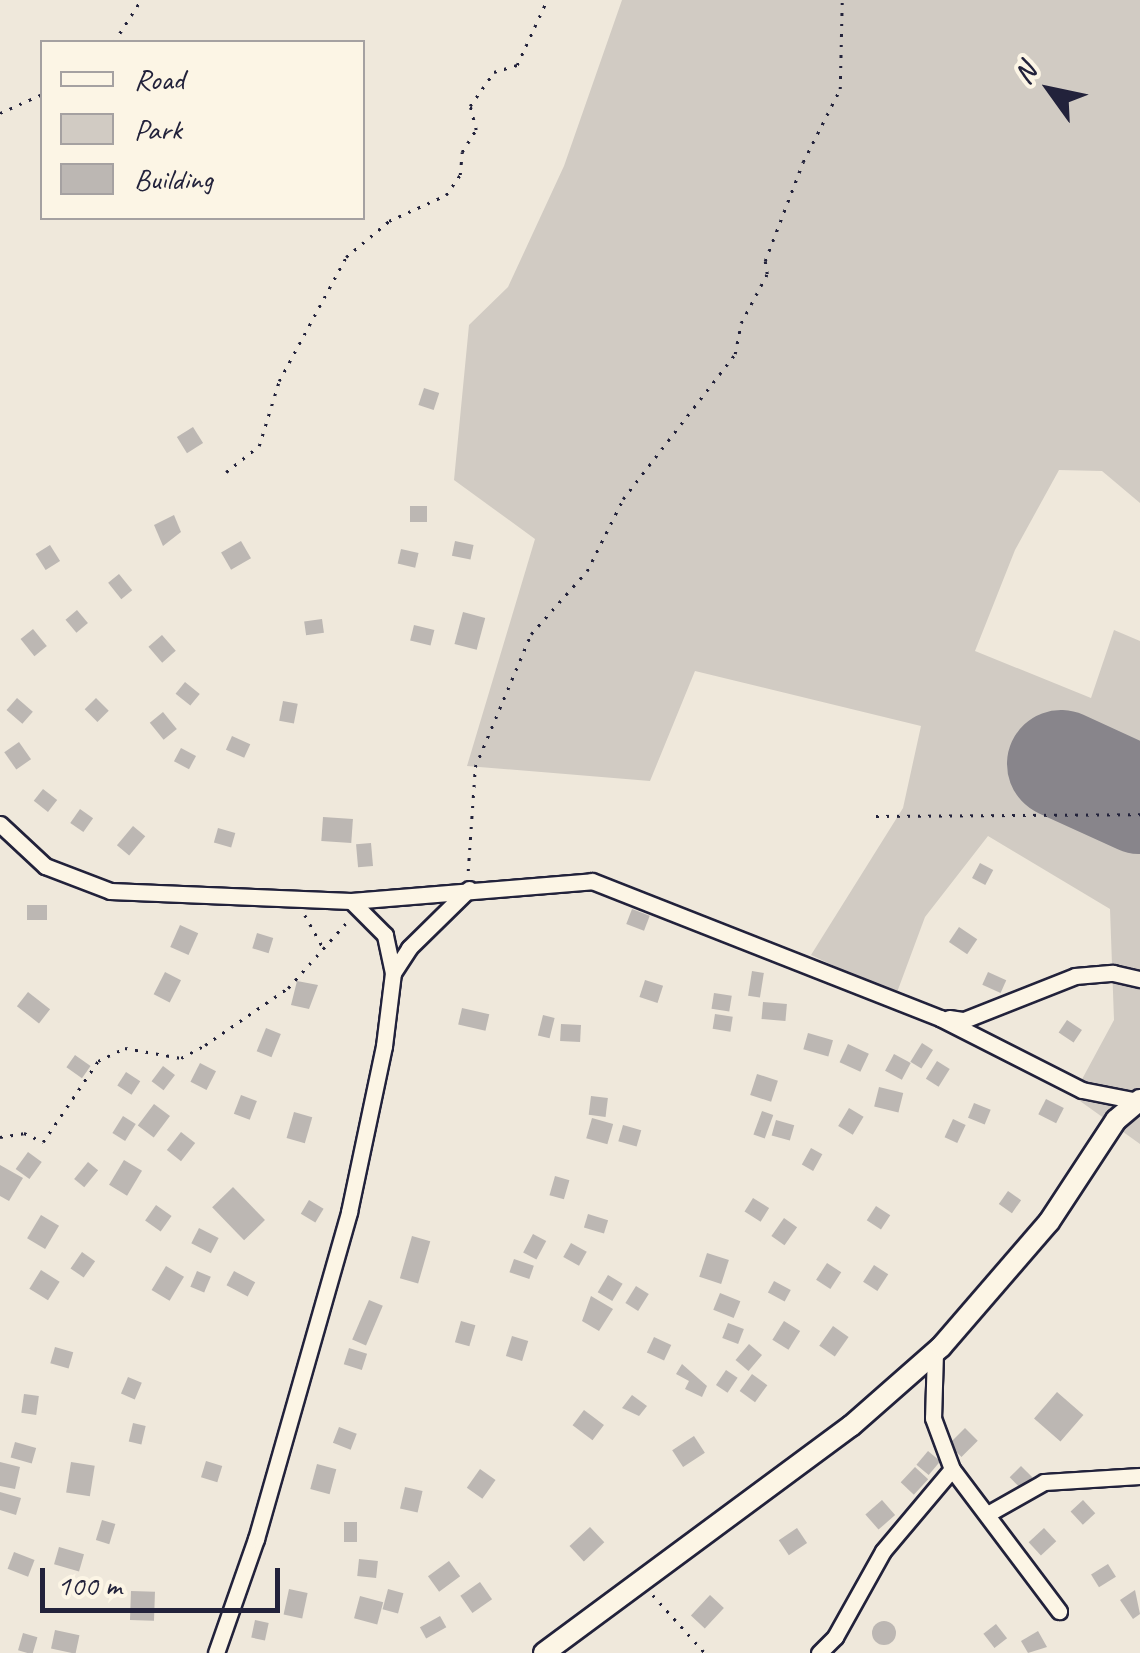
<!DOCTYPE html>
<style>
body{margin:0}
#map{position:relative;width:1140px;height:1653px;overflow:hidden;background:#efe8db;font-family:Caveat,sans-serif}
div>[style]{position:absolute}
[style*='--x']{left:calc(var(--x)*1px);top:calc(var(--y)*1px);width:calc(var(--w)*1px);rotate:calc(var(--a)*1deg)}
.green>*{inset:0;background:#d1cbc3}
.runway>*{height:108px;margin:-54px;padding:0 54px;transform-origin:54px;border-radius:54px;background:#88858b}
.building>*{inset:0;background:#bcb7b3;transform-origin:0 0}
.round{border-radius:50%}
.path>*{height:2.5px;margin-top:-1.25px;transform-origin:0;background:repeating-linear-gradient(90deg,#22223b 0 2.5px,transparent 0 10.5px)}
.roads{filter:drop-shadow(2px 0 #22223b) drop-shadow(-2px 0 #22223b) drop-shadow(0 2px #22223b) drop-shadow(0 -2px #22223b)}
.minor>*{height:15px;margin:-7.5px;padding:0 7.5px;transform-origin:7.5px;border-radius:7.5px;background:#fcf5e5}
.secondary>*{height:20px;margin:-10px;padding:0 10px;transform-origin:10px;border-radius:10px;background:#fcf5e5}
span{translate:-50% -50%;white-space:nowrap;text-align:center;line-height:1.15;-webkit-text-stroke:10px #fcf5e5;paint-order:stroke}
.legend{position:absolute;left:40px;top:40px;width:325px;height:180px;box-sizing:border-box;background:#fcf5e5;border:2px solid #a5a1a1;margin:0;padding:12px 18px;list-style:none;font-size:30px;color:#22223b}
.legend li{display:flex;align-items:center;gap:20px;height:50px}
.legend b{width:50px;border:2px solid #a5a1a1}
.north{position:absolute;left:1000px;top:40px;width:100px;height:100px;-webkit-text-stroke:8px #fcf5e5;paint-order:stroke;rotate:303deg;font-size:28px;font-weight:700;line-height:40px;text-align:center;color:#22223b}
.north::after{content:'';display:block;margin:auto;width:35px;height:45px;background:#22223b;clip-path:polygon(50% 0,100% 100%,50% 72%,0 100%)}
.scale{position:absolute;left:40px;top:1568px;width:240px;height:45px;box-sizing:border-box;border:5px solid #22223b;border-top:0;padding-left:12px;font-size:30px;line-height:35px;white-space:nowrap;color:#22223b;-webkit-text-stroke:8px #fcf5e5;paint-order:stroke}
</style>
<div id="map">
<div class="green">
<i style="clip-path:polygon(622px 0,1140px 0,1140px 503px,1102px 471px,1059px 470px,1015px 550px,975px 651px,1091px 698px,1114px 630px,1140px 641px,1140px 1144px,1073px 1096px,1114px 1020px,1110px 909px,988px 836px,925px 917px,896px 995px,811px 955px,903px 808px,921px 726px,695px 671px,650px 781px,467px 766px,535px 539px,454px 480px,469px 325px,508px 287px,564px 166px)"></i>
</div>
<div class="runway">
<i style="--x:1061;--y:764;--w:87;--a:24.5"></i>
</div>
<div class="building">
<i style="left:424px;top:388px;width:16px;height:18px;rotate:18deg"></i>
<i style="left:193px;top:427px;width:19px;height:19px;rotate:58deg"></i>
<i style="left:410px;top:506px;width:17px;height:16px"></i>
<i style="clip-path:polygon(174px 515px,181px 532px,163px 546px,154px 525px)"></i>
<i style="left:241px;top:541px;width:20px;height:23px;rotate:60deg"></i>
<i style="left:455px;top:541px;width:19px;height:15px;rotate:12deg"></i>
<i style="left:50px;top:545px;width:19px;height:17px;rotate:58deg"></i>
<i style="left:401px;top:549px;width:18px;height:15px;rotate:13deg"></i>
<i style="left:119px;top:574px;width:21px;height:14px;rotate:51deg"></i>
<i style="left:77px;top:610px;width:17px;height:15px;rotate:50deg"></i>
<i style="left:463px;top:612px;width:23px;height:33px;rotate:15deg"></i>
<i style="left:322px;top:619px;width:14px;height:18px;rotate:82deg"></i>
<i style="left:414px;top:625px;width:21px;height:16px;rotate:14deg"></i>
<i style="left:33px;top:629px;width:22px;height:16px;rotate:51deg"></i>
<i style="left:162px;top:635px;width:21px;height:18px;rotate:49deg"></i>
<i style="left:185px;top:682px;width:19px;height:15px;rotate:39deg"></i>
<i style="left:17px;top:698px;width:21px;height:16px;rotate:41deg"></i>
<i style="left:96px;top:698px;width:18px;height:16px;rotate:45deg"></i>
<i style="left:283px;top:701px;width:15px;height:20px;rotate:11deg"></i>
<i style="left:163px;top:712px;width:22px;height:17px;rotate:51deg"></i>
<i style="left:232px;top:736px;width:20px;height:15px;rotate:24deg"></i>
<i style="left:19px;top:742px;width:21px;height:18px;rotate:55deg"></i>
<i style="left:181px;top:748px;width:17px;height:15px;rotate:28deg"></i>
<i style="left:43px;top:789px;width:18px;height:15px;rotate:38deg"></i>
<i style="left:80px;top:809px;width:16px;height:17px;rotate:35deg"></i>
<i style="left:323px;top:817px;width:30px;height:24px;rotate:4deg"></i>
<i style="left:133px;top:826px;width:16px;height:25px;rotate:40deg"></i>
<i style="left:218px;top:828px;width:18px;height:15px;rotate:16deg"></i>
<i style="left:371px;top:843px;width:23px;height:15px;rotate:85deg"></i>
<i style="left:980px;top:863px;width:15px;height:17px;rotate:28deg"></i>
<i style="left:47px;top:905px;width:15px;height:20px;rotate:90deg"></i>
<i style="left:632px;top:909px;width:19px;height:16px;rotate:21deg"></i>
<i style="left:180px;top:925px;width:20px;height:24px;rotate:24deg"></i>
<i style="left:959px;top:927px;width:22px;height:18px;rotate:34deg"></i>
<i style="left:257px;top:933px;width:17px;height:16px;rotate:17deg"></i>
<i style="left:752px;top:971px;width:12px;height:25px;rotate:9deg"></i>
<i style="left:165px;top:972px;width:18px;height:25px;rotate:27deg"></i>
<i style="left:988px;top:972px;width:20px;height:14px;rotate:24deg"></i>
<i style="left:645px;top:980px;width:19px;height:18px;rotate:18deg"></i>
<i style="clip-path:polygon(297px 981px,318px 985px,309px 1009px,291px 1005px)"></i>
<i style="left:28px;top:992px;width:28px;height:18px;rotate:38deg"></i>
<i style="left:714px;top:993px;width:18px;height:16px;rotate:9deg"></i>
<i style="left:763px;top:1002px;width:24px;height:17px;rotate:5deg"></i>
<i style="left:462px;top:1008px;width:28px;height:17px;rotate:13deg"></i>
<i style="left:715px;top:1014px;width:18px;height:15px;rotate:9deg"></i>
<i style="left:543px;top:1015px;width:12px;height:21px;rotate:14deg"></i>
<i style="left:1067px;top:1020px;width:18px;height:15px;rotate:34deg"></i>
<i style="left:561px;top:1024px;width:20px;height:17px;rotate:3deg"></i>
<i style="left:266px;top:1028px;width:16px;height:25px;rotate:22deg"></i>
<i style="left:808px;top:1033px;width:26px;height:17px;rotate:16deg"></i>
<i style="left:922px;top:1043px;width:13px;height:22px;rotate:32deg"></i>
<i style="left:848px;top:1044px;width:23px;height:20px;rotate:25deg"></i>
<i style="left:894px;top:1054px;width:19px;height:19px;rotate:28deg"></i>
<i style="left:75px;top:1055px;width:19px;height:15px;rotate:35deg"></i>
<i style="left:937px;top:1061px;width:15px;height:21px;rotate:32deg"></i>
<i style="left:200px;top:1063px;width:18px;height:21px;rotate:27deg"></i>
<i style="left:163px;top:1066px;width:15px;height:19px;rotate:37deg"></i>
<i style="left:126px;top:1072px;width:17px;height:16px;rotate:33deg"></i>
<i style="left:757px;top:1074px;width:22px;height:22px;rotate:18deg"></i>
<i style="left:879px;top:1087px;width:25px;height:20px;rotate:14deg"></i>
<i style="left:241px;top:1095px;width:17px;height:20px;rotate:21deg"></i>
<i style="left:591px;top:1096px;width:17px;height:19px;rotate:7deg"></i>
<i style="left:1046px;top:1099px;width:20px;height:17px;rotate:27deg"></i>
<i style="left:974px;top:1103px;width:18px;height:16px;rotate:22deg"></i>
<i style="left:154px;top:1104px;width:20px;height:27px;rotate:37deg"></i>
<i style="left:849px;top:1108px;width:17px;height:21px;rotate:31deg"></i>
<i style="left:762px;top:1111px;width:12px;height:25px;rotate:20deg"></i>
<i style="left:294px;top:1112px;width:19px;height:27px;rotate:16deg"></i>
<i style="left:123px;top:1116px;width:15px;height:20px;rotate:32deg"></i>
<i style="left:592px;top:1118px;width:22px;height:21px;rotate:16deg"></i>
<i style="left:953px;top:1119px;width:14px;height:20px;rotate:25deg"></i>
<i style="left:776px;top:1120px;width:19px;height:16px;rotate:16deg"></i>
<i style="left:623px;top:1125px;width:19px;height:17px;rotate:16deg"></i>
<i style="left:181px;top:1132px;width:18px;height:23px;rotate:38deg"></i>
<i style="left:811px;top:1148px;width:13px;height:19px;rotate:29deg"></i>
<i style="left:28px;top:1152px;width:17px;height:21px;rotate:36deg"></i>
<i style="left:124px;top:1160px;width:21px;height:29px;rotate:31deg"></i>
<i style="left:88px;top:1162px;width:13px;height:22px;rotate:39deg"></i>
<i style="clip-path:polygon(0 1165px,23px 1178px,9px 1201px,0 1196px)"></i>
<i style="left:555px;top:1176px;width:15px;height:20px;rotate:16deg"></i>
<i style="left:233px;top:1187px;width:46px;height:29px;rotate:46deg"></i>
<i style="left:1008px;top:1191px;width:16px;height:16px;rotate:35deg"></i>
<i style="left:753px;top:1198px;width:19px;height:16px;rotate:32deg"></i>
<i style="left:309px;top:1200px;width:17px;height:16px;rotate:31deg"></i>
<i style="left:156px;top:1205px;width:19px;height:19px;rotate:35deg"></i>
<i style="left:876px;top:1206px;width:17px;height:17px;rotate:33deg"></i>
<i style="left:588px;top:1214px;width:21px;height:14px;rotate:17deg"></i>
<i style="left:41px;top:1215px;width:21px;height:27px;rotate:31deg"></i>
<i style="left:784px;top:1218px;width:16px;height:22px;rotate:35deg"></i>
<i style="left:199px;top:1228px;width:22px;height:17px;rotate:27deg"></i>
<i style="left:533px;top:1234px;width:15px;height:21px;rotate:28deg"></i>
<i style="left:412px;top:1236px;width:19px;height:44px;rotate:16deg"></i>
<i style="left:571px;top:1243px;width:18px;height:16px;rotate:29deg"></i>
<i style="left:82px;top:1252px;width:16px;height:20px;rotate:35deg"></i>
<i style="left:707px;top:1253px;width:23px;height:25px;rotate:18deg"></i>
<i style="left:514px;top:1259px;width:21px;height:14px;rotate:19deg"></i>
<i style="left:827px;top:1263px;width:17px;height:20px;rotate:33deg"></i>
<i style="left:874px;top:1265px;width:17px;height:20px;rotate:33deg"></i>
<i style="left:166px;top:1266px;width:21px;height:28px;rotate:31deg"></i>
<i style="left:41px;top:1270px;width:22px;height:22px;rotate:32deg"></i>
<i style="left:197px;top:1271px;width:15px;height:17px;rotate:23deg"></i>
<i style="left:234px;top:1271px;width:24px;height:16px;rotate:28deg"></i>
<i style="left:608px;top:1275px;width:17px;height:20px;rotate:31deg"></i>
<i style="left:774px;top:1281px;width:19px;height:13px;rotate:28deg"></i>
<i style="left:636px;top:1286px;width:15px;height:20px;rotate:32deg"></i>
<i style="left:720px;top:1293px;width:22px;height:18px;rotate:22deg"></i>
<i style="clip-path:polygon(591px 1296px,613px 1309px,599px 1331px,582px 1321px)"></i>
<i style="left:369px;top:1300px;width:15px;height:43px;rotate:23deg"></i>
<i style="left:461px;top:1321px;width:15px;height:22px;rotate:16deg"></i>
<i style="left:784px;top:1321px;width:19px;height:22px;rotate:32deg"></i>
<i style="left:728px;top:1323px;width:17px;height:16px;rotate:21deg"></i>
<i style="left:833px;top:1326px;width:19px;height:24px;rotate:35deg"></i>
<i style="left:512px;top:1336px;width:17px;height:21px;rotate:17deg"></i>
<i style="left:654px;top:1337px;width:19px;height:17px;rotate:25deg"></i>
<i style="left:749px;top:1344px;width:17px;height:21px;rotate:40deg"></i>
<i style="left:55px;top:1347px;width:19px;height:17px;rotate:16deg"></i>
<i style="left:349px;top:1348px;width:19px;height:17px;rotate:18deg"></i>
<i style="clip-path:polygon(682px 1364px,707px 1386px,702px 1397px,685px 1389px,689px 1381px,676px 1374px)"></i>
<i style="left:726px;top:1370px;width:14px;height:18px;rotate:34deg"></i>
<i style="left:752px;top:1374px;width:19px;height:21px;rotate:36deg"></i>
<i style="left:128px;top:1377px;width:15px;height:18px;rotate:23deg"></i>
<i style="left:1057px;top:1392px;width:35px;height:35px;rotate:41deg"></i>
<i style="left:24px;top:1394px;width:15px;height:19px;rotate:8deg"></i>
<i style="clip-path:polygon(632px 1395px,647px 1406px,639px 1416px,622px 1408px)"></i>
<i style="left:584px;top:1410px;width:25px;height:19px;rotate:37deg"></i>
<i style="left:133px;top:1423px;width:13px;height:19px;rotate:13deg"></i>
<i style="left:339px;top:1427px;width:19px;height:17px;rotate:21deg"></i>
<i style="left:965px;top:1428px;width:18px;height:23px;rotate:45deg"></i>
<i style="left:694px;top:1436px;width:20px;height:26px;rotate:57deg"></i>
<i style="left:15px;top:1442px;width:22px;height:16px;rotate:16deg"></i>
<i style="left:928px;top:1451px;width:16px;height:18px;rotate:40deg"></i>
<i style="left:206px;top:1461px;width:17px;height:17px;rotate:17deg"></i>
<i style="clip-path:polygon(0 1462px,20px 1467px,15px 1489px,0 1486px)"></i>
<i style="left:71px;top:1462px;width:24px;height:31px;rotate:9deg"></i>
<i style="left:317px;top:1464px;width:20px;height:26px;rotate:15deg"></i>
<i style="left:1021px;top:1466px;width:16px;height:16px;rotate:45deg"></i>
<i style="left:915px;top:1467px;width:18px;height:21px;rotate:43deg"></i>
<i style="left:480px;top:1469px;width:19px;height:23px;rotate:35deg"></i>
<i style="left:405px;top:1487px;width:18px;height:22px;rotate:13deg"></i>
<i style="clip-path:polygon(0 1492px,21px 1498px,16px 1515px,0 1510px)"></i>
<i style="left:882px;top:1500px;width:20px;height:22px;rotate:49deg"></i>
<i style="left:1083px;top:1500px;width:18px;height:17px;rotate:47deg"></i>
<i style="left:102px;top:1520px;width:14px;height:21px;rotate:17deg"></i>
<i style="left:344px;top:1522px;width:13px;height:20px"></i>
<i style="left:590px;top:1527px;width:21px;height:28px;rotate:47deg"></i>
<i style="left:797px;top:1528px;width:18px;height:22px;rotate:56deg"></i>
<i style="left:1044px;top:1528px;width:18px;height:21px;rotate:47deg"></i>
<i style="left:59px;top:1547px;width:26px;height:18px;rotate:16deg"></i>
<i style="left:14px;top:1552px;width:22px;height:18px;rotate:21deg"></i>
<i style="left:359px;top:1559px;width:19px;height:17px;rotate:6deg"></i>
<i style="left:449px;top:1561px;width:19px;height:26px;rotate:54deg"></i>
<i style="left:1108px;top:1564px;width:15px;height:20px;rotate:58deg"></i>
<i style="left:480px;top:1582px;width:21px;height:24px;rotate:55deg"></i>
<i style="left:289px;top:1589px;width:19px;height:26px;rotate:12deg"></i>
<i style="left:388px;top:1589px;width:16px;height:21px;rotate:15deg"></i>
<i style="clip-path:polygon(1135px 1590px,1140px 1614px,1133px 1619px,1120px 1600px)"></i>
<i style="left:131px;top:1591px;width:24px;height:29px;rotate:2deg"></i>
<i style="left:710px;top:1595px;width:19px;height:28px;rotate:43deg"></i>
<i style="left:360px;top:1596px;width:24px;height:23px;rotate:15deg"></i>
<i style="left:440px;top:1616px;width:13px;height:23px;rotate:61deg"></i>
<i style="left:255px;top:1620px;width:14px;height:18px;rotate:12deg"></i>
<i class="round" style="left:872px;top:1621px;width:24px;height:24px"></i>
<i style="left:996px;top:1624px;width:18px;height:16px;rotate:52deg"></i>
<i style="left:55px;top:1630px;width:25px;height:19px;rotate:12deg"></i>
<i style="clip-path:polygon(1038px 1631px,1047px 1647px,1028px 1653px,1021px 1641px)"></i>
<i style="left:23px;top:1633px;width:15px;height:18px;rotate:16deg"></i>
</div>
<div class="path">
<i style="--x:114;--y:42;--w:50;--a:-57.3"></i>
<i style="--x:0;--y:113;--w:46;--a:-24.3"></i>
<i style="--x:226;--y:472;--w:42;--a:-38.2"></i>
<i style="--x:259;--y:446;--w:68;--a:-72.9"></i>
<i style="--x:279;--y:381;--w:141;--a:-61.6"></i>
<i style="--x:346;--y:257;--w:56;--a:-39.9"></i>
<i style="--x:389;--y:221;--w:63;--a:-24.5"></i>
<i style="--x:446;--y:195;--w:24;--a:-55"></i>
<i style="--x:460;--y:175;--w:23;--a:-85"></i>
<i style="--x:462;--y:152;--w:26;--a:-58"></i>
<i style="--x:476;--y:130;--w:25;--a:-104"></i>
<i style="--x:470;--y:106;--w:42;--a:-54.8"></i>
<i style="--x:494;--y:72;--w:24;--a:-17"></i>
<i style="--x:517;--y:65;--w:72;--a:-65.2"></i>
<i style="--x:876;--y:816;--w:264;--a:-0.4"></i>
<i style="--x:468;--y:871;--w:104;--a:-86.1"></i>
<i style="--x:475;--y:767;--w:144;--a:-67.2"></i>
<i style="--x:531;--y:634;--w:84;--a:-48.4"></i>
<i style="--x:587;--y:571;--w:80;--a:-63.4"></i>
<i style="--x:623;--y:499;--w:183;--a:-52.3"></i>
<i style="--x:735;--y:354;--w:32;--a:-79"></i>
<i style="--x:741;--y:323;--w:55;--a:-62"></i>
<i style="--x:767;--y:274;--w:13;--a:-99"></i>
<i style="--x:765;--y:261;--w:106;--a:-69"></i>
<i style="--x:803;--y:162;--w:82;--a:-63.1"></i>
<i style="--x:840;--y:89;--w:89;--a:-88.7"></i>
<i style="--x:305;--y:915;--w:35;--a:61"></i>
<i style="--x:0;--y:1137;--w:24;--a:-9"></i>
<i style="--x:24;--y:1133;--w:21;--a:25"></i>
<i style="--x:43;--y:1142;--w:98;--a:-55.8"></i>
<i style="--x:98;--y:1061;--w:30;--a:-26"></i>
<i style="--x:125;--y:1048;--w:57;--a:10.1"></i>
<i style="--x:181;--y:1058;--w:27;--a:-28"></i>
<i style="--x:205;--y:1045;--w:101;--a:-34.5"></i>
<i style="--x:288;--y:988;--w:90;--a:-48.2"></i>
<i style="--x:653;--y:1595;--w:78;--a:48.1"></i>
</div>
<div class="roads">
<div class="minor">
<i style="--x:0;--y:824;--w:62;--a:43"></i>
<i style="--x:45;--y:866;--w:70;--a:21"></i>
<i style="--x:110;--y:891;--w:241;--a:2.4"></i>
<i style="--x:351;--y:901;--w:242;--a:-4.7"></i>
<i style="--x:592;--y:881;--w:374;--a:21.5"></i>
<i style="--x:940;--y:1018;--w:159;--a:26.9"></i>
<i style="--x:1082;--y:1090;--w:56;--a:11.3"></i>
<i style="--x:393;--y:973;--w:30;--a:-57"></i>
<i style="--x:409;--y:948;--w:84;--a:-44.5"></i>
<i style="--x:949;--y:1018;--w:15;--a:8"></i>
<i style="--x:964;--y:1020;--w:119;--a:-21.6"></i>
<i style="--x:1075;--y:976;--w:38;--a:-5"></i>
<i style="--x:1113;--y:973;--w:28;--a:13"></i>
<i style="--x:935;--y:1352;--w:66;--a:91.7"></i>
<i style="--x:933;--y:1418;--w:54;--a:69.6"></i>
<i style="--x:952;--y:1469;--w:178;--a:53"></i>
<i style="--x:991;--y:1512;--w:61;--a:-29.5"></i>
<i style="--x:1044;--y:1482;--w:96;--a:-3.6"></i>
<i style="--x:216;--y:1653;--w:121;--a:-70.7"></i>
<i style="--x:256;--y:1539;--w:340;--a:-74.1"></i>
<i style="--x:349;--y:1212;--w:170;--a:-78.1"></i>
<i style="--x:384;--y:1046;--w:74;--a:-83"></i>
<i style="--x:393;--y:973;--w:39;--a:-102"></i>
<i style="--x:385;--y:935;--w:48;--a:-135"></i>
<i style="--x:819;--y:1653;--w:23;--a:-45"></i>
<i style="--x:835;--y:1637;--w:98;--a:-60.8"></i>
<i style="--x:883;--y:1551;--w:107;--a:-49.9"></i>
</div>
<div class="secondary">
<i style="--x:544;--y:1653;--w:382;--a:-36.5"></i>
<i style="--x:851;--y:1426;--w:120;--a:-41.3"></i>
<i style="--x:941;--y:1347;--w:165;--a:-49.2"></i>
<i style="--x:1049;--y:1222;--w:122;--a:-56.7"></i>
<i style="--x:1116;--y:1120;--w:31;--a:-40"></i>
</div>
</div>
<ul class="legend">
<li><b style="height:12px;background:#fcf5e5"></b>Road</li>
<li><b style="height:28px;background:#d1cbc3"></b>Park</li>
<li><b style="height:28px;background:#bcb7b3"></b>Building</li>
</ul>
<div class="north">N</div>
<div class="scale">100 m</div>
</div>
